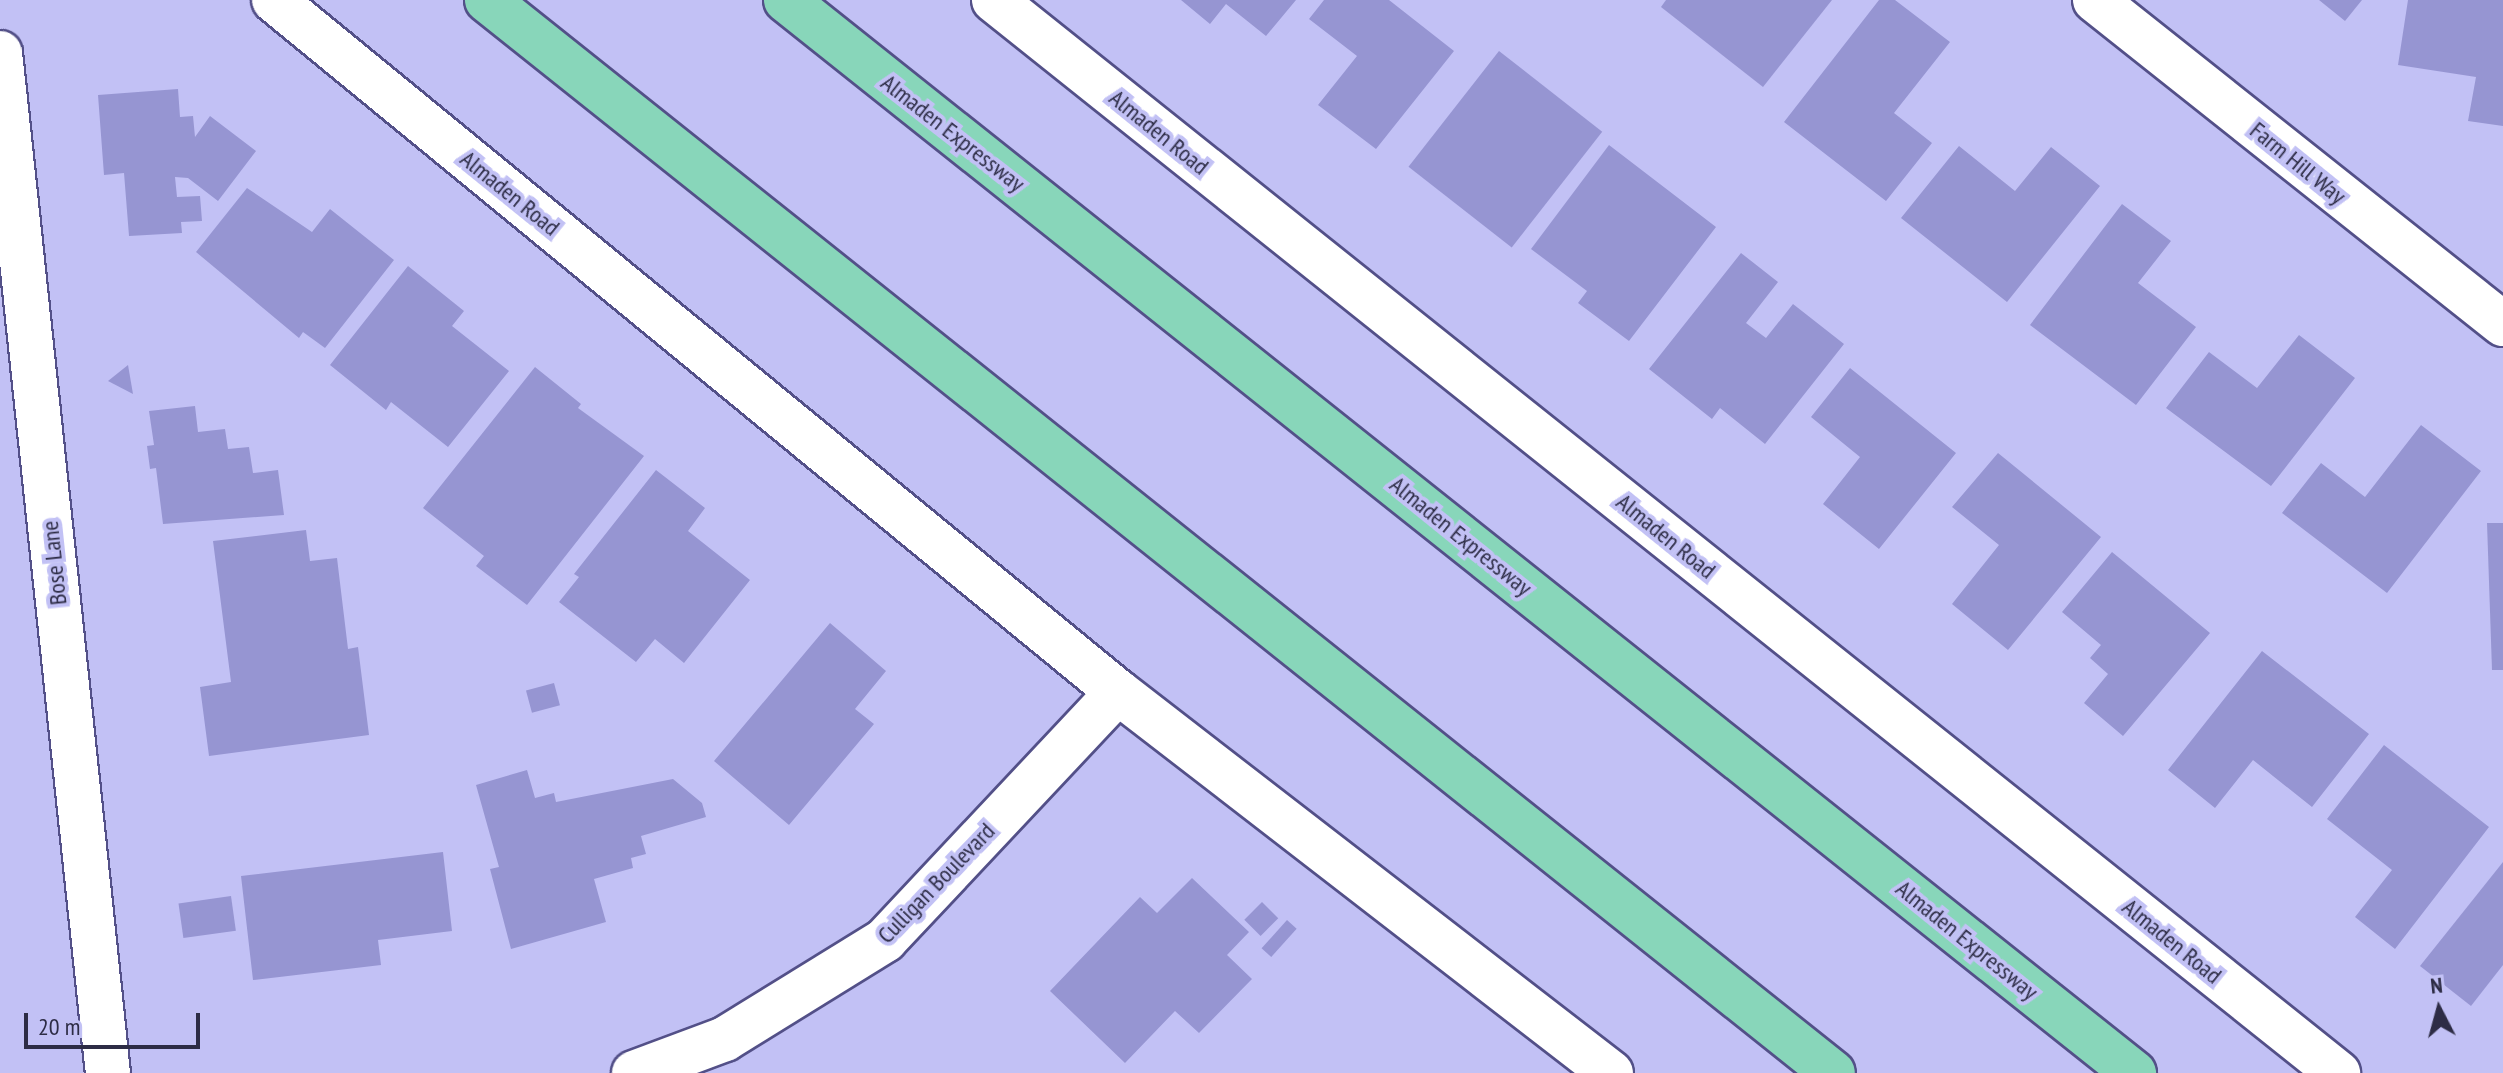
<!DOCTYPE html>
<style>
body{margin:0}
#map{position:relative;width:2503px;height:1073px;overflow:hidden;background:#c2c1f5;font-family:"PT Sans Narrow",sans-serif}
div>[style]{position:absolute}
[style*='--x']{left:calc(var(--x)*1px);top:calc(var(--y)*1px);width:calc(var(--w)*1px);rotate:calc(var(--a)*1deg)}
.building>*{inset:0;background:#9695d2;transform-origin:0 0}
.roads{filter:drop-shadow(2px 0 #535088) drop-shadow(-2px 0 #535088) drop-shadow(0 2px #535088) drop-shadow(0 -2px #535088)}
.minor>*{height:44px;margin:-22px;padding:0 22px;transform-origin:22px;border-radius:22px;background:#fff}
.major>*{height:44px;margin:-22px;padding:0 22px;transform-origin:22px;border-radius:22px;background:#88d6ba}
span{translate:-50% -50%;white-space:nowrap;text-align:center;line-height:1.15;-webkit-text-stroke:8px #c2c1f5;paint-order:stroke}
.street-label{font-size:24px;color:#2d2c45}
.north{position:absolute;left:2399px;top:969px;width:80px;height:80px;-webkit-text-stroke:6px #c2c1f5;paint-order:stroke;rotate:354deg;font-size:22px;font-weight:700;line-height:32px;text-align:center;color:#2d2c45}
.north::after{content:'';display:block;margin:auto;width:28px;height:36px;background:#2d2c45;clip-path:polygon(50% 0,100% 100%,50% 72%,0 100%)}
.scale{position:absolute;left:24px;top:1013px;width:176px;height:36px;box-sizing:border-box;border:4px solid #2d2c45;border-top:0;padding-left:10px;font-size:24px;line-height:28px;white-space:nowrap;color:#2d2c45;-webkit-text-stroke:6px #c2c1f5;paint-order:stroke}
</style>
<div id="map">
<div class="building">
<i style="clip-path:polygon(1181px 0,1296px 0,1266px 36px,1226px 4px,1210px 24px)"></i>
<i style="clip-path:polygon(1324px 0,1389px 0,1454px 51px,1376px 149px,1318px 105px,1357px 56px,1309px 19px)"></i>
<i style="clip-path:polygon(1666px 0,1832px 0,1763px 87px,1661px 7px)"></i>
<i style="clip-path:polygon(1879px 0,1895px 0,1950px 42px,1894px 113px,1932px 143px,1886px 201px,1784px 122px)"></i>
<i style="clip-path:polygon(2319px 0,2362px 0,2345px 21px)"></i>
<i style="clip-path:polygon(2408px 0,2503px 0,2503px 126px,2468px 121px,2476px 77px,2398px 65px)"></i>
<i style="left:1499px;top:51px;width:131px;height:147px;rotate:38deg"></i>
<i style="clip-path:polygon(178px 89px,180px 117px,193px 116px,195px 137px,210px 116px,256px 151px,218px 201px,188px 178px,175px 177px,177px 197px,200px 196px,202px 221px,181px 222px,182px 233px,129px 236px,124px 173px,104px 175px,98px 95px)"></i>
<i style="clip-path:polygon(1609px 145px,1716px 227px,1629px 341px,1578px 303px,1587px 291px,1531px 249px)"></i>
<i style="clip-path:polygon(1959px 146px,2015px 191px,2051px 147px,2100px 186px,2007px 302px,1901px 218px)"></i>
<i style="clip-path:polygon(247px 188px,312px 232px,330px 209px,394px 260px,325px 348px,303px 332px,299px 338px,196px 252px)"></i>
<i style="clip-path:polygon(2122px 204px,2171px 241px,2138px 283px,2196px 327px,2136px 405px,2030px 325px)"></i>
<i style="clip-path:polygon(1741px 253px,1778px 282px,1746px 323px,1766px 338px,1793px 304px,1844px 344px,1765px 444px,1720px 408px,1712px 419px,1649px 369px)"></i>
<i style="clip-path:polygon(408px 266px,464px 311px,452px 326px,509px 371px,448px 447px,391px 402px,386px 410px,330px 365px)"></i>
<i style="clip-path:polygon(2299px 335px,2355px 378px,2271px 486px,2166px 408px,2209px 352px,2257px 388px)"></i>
<i style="clip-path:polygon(128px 365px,133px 394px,108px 381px)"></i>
<i style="clip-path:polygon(535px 367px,581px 404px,578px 408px,644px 456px,527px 605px,476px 566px,484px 556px,423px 508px)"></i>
<i style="clip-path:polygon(1850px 368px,1956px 453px,1879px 549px,1823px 504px,1860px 457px,1811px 417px)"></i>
<i style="clip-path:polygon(195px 406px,198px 432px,225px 429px,228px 449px,249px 447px,253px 473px,278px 470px,284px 515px,163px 524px,156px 468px,150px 469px,147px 446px,154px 445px,149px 411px)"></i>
<i style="clip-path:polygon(2421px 425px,2481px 471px,2387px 593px,2282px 513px,2321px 463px,2365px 497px)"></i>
<i style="clip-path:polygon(1998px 453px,2101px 537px,2008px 650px,1952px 604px,1999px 545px,1952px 507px)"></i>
<i style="clip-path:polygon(656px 470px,705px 508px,688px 531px,750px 580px,684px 663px,655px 639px,636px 662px,559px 602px,579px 577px,574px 574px)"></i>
<i style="clip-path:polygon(2487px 523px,2503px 523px,2503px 670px,2492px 670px)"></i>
<i style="clip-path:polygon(306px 530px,310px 561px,337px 558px,348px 649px,358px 647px,369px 735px,209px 756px,200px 687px,231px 682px,213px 541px)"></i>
<i style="clip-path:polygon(2112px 552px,2210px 633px,2123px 736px,2084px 703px,2108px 674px,2090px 658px,2101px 645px,2062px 612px)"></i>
<i style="clip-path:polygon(830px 623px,886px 671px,855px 709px,874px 724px,789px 825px,714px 761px)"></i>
<i style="clip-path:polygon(2262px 651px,2369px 734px,2312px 807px,2253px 760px,2215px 808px,2168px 770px)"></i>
<i style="left:554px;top:683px;width:23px;height:29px;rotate:75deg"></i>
<i style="clip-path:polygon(2384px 745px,2489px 827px,2395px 949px,2355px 917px,2392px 870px,2327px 819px)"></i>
<i style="clip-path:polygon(527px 770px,535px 798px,554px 793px,556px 802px,673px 779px,702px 803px,706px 817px,641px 836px,646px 854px,631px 858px,633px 868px,594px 879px,606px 922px,511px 949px,490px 869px,499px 867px,476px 785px)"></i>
<i style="clip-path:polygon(443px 852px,452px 931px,378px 940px,381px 965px,253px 980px,241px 876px)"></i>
<i style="clip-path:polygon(2503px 862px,2503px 965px,2471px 1006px,2420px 966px)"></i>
<i style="clip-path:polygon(1192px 878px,1249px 932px,1227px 955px,1252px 979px,1199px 1033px,1175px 1011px,1125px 1063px,1050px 991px,1140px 897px,1157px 913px)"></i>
<i style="left:231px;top:896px;width:35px;height:53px;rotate:82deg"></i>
<i style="left:1262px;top:902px;width:23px;height:25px;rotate:45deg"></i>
<i style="left:1287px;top:920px;width:13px;height:38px;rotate:42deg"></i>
</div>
<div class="roads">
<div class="minor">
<i style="--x:274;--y:0;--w:1091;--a:39.35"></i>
<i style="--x:1118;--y:692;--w:623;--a:37.7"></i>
<i style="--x:994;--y:0;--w:1720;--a:38.6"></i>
<i style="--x:2095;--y:0;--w:521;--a:38.45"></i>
<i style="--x:0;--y:53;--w:1026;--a:83.96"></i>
<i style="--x:634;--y:1073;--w:97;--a:-20.5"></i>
<i style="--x:725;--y:1039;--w:188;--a:-31.7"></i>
<i style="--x:885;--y:940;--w:340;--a:-46.8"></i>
</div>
<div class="major">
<i style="--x:487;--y:0;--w:1721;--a:38.56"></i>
<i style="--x:786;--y:0;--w:1723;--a:38.52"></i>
</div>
</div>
<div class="street-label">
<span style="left:1159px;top:132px;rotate:39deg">Almaden Road</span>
<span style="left:953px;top:133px;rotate:38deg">Almaden Expressway</span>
<span style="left:2298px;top:163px;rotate:39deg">Farm Hill Way</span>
<span style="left:510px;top:193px;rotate:39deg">Almaden Road</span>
<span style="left:1461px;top:536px;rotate:39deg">Almaden Expressway</span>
<span style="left:1666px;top:536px;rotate:39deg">Almaden Road</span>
<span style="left:54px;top:563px;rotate:-96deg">Bose Lane</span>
<span style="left:936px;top:883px;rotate:-46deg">Culligan Boulevard</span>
<span style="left:1967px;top:940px;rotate:39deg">Almaden Expressway</span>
<span style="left:2172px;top:941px;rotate:39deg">Almaden Road</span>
</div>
<div class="north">N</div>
<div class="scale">20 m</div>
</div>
